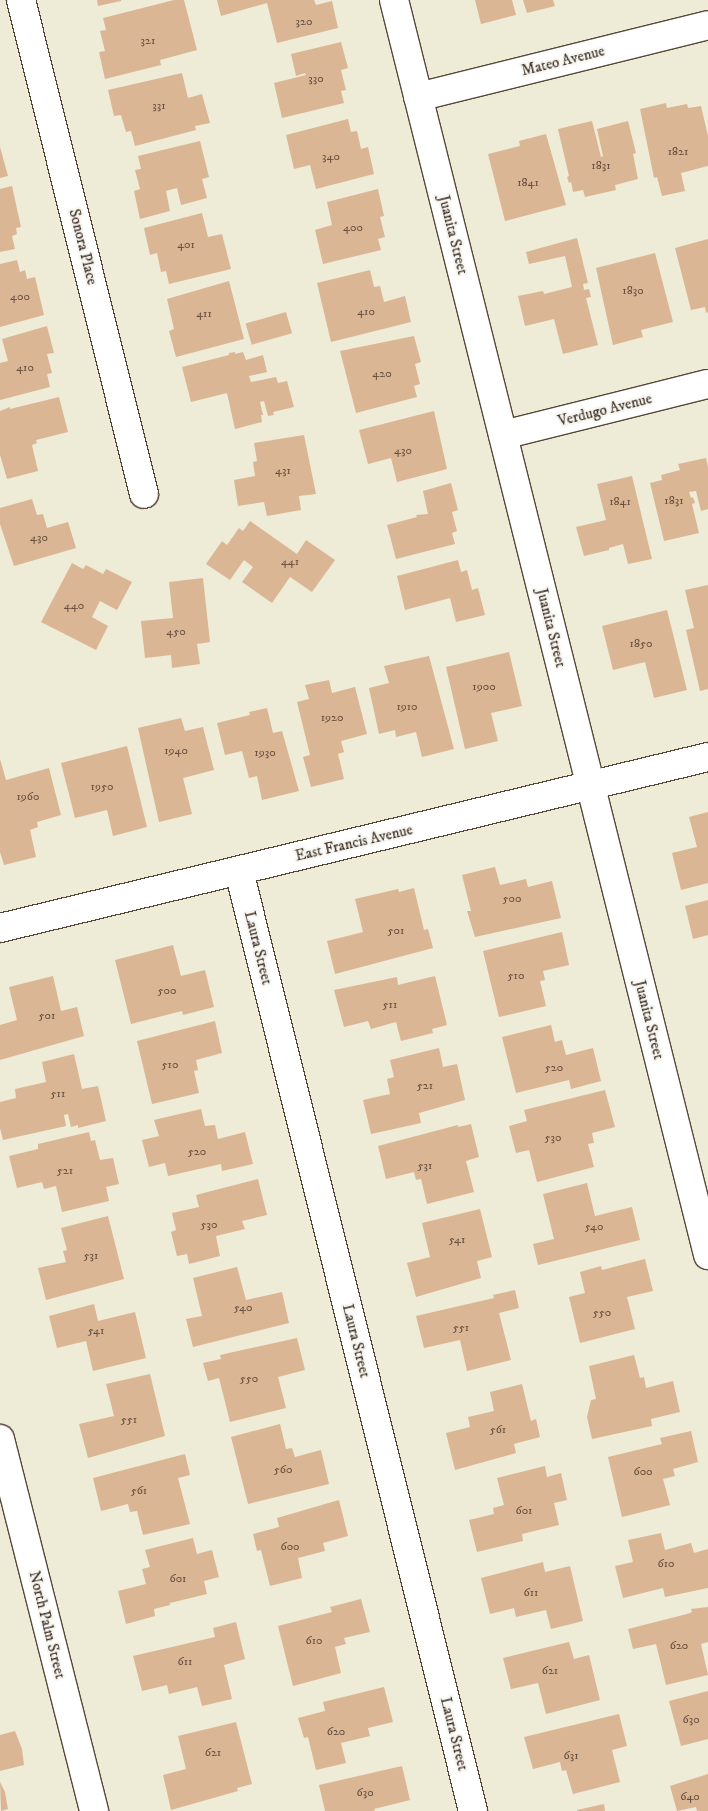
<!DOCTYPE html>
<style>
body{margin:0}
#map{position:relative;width:708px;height:1811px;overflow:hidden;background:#eeebd7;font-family:"IM FELL DW Pica",serif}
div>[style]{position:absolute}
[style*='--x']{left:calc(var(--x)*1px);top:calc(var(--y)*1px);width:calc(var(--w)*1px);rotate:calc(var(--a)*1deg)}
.building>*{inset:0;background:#dbb695;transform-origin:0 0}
.roads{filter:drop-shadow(1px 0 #56473a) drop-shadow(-1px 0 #56473a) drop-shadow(0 1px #56473a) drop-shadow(0 -1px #56473a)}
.street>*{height:28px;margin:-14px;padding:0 14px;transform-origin:14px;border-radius:14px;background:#fff}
span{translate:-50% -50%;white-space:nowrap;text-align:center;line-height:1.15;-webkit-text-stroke:4.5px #f6f6f2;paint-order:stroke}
.number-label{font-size:12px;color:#634d3c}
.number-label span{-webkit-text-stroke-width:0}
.street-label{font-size:15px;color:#3b2a1e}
</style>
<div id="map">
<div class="building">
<i style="clip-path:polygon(97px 0,121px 0,121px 1px,98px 6px)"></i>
<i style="clip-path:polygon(174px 0,184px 0,197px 50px,160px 60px,161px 65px,105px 79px,99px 52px,105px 51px,100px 31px,106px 30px,103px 18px)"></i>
<i style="clip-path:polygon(217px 0,314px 0,316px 5px,332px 1px,338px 28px,277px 43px,267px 3px,221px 16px)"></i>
<i style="clip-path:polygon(475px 0,512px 0,516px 15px,481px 24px)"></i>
<i style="clip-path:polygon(523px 0,553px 0,555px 6px,527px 13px)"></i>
<i style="clip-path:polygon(341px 42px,348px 68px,341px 70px,346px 90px,341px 91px,344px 103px,282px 118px,274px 83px,306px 75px,305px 73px,296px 76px,291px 54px)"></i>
<i style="clip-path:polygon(182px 73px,188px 98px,202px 94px,210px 123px,195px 126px,196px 130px,135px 146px,131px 131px,126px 132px,121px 115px,114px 116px,108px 90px)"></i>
<i style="clip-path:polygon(666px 103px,667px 108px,687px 104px,688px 108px,701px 106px,708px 136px,708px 166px,681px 173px,685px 191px,662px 196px,657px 177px,654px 178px,640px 109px)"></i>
<i style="clip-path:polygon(348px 119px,351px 132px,357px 131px,361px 149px,368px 147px,374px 174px,316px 189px,310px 165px,294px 169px,286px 135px)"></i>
<i style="clip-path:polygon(592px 121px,601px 157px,603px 156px,597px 129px,628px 121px,636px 153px,633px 154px,638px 179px,615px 185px,616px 190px,585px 197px,583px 190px,573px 192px,571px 182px,569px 183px,567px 177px,569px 176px,558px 129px)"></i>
<i style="clip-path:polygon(546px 134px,566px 205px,505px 221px,488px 154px,520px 146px,519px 141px)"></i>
<i style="clip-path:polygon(200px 141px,209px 177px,202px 179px,207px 198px,181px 205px,177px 188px,166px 191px,170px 211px,140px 219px,134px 191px,140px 189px,135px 170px,141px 169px,138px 156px)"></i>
<i style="clip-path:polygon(0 147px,8px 176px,0 178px)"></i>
<i style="clip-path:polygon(12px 186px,21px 227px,16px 228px,17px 234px,12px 236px,15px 249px,0 252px,0 189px)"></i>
<i style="clip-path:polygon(378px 189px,384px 216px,380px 217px,385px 237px,378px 239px,381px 250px,323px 264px,315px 230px,332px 225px,327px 202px)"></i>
<i style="clip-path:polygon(202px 213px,208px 237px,222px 234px,231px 269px,169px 284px,166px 271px,161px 272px,157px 253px,150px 255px,144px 228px)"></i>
<i style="clip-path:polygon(577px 238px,588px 283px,583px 284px,584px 290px,589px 289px,591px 297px,586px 298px,598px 345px,563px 354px,554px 319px,525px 326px,518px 296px,543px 291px,544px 294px,572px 287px,565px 256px,529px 264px,526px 252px)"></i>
<i style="clip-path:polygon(708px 239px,708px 312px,706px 313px,705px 307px,691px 310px,675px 248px)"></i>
<i style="clip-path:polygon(655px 253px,673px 322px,641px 330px,643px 337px,613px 345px,596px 268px)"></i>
<i style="clip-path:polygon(17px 260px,20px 272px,25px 270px,27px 279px,35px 277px,44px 315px,0 327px,0 264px)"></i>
<i style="clip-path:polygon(370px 270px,374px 287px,380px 286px,384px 302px,405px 296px,411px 322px,331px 342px,317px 283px)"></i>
<i style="clip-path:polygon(229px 281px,244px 339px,176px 357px,169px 331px,174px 329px,167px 299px)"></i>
<i style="left:286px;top:312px;width:22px;height:42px;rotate:74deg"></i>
<i style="clip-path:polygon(47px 326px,54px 353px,47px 354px,52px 373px,47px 374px,50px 387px,0 400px,0 363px,8px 361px,2px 339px)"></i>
<i style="clip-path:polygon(414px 336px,421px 362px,415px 364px,420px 384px,414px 386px,417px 397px,356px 413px,340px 351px)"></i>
<i style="clip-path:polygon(235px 352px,235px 354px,243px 352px,246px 360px,263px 355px,267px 372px,249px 376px,251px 382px,276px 377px,278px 383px,287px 381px,294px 407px,273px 412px,274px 415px,268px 416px,264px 401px,260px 402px,263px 415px,261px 415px,262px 422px,235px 429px,227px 393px,191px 402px,182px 367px,229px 355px,229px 353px)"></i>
<i style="clip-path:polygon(59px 397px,68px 432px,36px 440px,37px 443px,32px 445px,38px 471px,7px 479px,0 455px,0 411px,10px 407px,10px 409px)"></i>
<i style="clip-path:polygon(434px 411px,447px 469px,397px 482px,391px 458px,368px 464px,359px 430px)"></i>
<i style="clip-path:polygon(304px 435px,316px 494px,299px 496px,301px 510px,267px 516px,264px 502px,238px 506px,234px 480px,255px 476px,253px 462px,257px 461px,254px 443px)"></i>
<i style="clip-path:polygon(706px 458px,708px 467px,708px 509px,701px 511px,696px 491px,689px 492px,691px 498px,693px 497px,695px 503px,692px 504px,699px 533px,664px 541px,650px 483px,662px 480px,661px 475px,680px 470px,678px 464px)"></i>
<i style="clip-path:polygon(632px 476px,652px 559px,628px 564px,623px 544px,609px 548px,609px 550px,584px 556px,576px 527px,606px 520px,597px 484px)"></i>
<i style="clip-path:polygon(451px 483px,458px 510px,452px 512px,457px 531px,452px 533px,455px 544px,396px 559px,387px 525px,417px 517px,416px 515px,428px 514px,423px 491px)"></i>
<i style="clip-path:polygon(32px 499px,37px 515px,43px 514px,47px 528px,68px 522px,76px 548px,14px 566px,0 524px,0 508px)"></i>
<i style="clip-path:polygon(250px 521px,297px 554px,306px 540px,335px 560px,312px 592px,290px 577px,272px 603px,242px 582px,253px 567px,244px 560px,230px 580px,206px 564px,222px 541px,227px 545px,239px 528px,243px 531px)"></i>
<i style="clip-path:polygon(458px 560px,461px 572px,467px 570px,472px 590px,478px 588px,485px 615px,456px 622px,450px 598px,405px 610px,397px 576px)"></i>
<i style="clip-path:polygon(72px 563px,83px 569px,86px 565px,103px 574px,106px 569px,132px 582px,117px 610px,100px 601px,92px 617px,108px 626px,96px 650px,41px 622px)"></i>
<i style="clip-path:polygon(203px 578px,210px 642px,197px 644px,200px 664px,172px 668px,171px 655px,145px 658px,141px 621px,173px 618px,169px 582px)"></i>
<i style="clip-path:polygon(708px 585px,708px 689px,700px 691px,686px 630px,694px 628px,685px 590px)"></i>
<i style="clip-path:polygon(667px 610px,687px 690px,654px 698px,645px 662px,613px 670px,602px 626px)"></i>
<i style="clip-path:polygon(509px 652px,522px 706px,491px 713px,498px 741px,465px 749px,446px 667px)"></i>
<i style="clip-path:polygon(429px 656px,454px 749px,422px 757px,416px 732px,396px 737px,395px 730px,379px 734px,369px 688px,389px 683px,384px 666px)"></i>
<i style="clip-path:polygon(329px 680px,332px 693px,355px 687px,367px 734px,341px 741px,344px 752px,338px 754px,344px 779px,311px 787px,303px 757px,310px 755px,297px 702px,309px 699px,305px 685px)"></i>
<i style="clip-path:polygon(267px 708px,273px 733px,282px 731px,299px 791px,262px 800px,257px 776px,249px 778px,242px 751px,225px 755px,217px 723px,250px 715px,249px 712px)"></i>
<i style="clip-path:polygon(181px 718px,185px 731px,203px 727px,214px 770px,183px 778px,192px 814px,159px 822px,138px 728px)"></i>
<i style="clip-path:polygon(127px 746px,147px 827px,113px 836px,107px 810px,75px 818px,61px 763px)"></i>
<i style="clip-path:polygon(0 759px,6px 780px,49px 768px,61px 815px,37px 822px,38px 827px,30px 830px,36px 857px,4px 865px,0 852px)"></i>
<i style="clip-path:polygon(708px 812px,708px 883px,681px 890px,672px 853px,697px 847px,689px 817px)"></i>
<i style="clip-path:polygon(495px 867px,500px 885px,526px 879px,528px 887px,552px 881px,561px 918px,475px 937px,467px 911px,471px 911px,462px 875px)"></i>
<i style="clip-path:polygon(414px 888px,424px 930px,428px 929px,433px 948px,335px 974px,327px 941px,363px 932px,355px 899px,398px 889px,399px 892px)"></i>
<i style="clip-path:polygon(708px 900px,708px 935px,693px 939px,685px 906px)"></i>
<i style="clip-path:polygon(562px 932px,569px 965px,543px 971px,545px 980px,540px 981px,546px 1006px,499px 1017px,483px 951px)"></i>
<i style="clip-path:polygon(173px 945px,181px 976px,205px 970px,214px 1007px,183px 1015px,182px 1011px,131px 1024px,115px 960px)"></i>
<i style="clip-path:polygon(53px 976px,61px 1011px,77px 1007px,84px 1036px,0 1060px,0 1025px,17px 1020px,9px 987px)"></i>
<i style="clip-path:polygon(435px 976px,447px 1025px,432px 1029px,433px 1033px,401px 1041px,396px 1022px,371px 1029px,368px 1021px,344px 1027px,334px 990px,397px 977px,398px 985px)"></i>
<i style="clip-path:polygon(215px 1021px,222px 1053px,196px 1060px,198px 1070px,194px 1071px,199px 1093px,152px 1104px,137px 1041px)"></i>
<i style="clip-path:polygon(551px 1025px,555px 1042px,562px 1040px,566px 1055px,593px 1048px,601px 1081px,571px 1089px,569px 1080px,516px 1093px,502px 1037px)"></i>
<i style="clip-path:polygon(439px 1048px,443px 1067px,457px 1064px,465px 1100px,419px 1113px,421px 1123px,371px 1134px,363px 1100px,390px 1094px,387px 1079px,394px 1077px,390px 1060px)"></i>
<i style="clip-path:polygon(74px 1054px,82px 1089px,98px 1086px,106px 1121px,78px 1128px,78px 1125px,71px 1127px,68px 1114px,64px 1115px,66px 1126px,3px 1140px,0 1128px,0 1102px,16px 1098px,15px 1089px,46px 1082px,42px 1062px)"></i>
<i style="clip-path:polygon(605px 1090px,615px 1127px,592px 1133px,594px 1143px,588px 1144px,594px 1167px,537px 1182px,529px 1150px,516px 1153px,509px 1126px,527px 1121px,524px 1110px)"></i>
<i style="clip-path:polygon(201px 1109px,205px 1126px,215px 1125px,218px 1139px,245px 1132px,253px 1164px,222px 1171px,221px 1164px,168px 1176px,165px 1163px,149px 1167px,142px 1140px,159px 1136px,154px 1120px)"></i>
<i style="clip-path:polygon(471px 1124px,479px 1157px,466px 1161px,474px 1192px,427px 1204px,421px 1179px,416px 1180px,414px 1172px,386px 1179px,378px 1146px,458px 1125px,458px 1127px)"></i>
<i style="clip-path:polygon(89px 1132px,91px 1141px,95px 1140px,100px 1160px,113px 1158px,119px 1184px,106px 1187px,109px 1201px,62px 1212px,56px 1186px,44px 1189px,42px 1182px,17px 1188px,9px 1156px,38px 1149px,38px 1144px)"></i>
<i style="clip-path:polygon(258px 1179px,267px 1215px,242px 1221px,245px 1229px,216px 1236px,220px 1256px,189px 1264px,187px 1254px,177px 1256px,171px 1232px,176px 1230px,172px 1213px,199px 1207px,196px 1195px)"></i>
<i style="clip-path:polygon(587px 1183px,595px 1216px,632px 1207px,640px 1240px,538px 1265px,533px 1244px,554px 1239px,543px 1194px)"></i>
<i style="clip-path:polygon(480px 1209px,492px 1257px,477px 1261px,481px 1278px,416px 1297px,407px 1263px,430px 1257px,422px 1223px)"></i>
<i style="clip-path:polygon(108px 1216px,124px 1279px,46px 1300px,38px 1268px,66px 1262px,63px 1251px,67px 1250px,61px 1228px)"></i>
<i style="clip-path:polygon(645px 1259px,653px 1291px,627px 1297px,635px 1329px,580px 1343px,569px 1297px,585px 1293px,580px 1272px,601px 1266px,602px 1270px)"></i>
<i style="clip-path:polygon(237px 1267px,246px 1300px,282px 1292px,289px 1323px,193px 1347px,186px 1319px,202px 1316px,193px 1278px)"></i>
<i style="clip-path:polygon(515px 1290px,519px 1308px,499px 1313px,511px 1360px,467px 1371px,460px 1340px,424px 1348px,416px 1316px,494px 1298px,493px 1295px)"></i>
<i style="clip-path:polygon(94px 1304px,98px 1321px,135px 1312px,146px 1358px,93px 1371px,86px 1341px,57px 1348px,49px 1316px)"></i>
<i style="clip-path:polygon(297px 1338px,305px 1370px,278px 1377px,286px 1408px,230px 1422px,219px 1378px,208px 1381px,203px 1363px,221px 1359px,220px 1355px)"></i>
<i style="clip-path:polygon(634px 1355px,640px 1378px,644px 1377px,646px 1388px,673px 1381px,680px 1412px,651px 1419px,652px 1426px,592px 1439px,587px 1417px,591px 1400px,596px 1399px,589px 1366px)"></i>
<i style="clip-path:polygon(150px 1374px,165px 1436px,88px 1458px,79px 1424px,114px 1416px,106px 1384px)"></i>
<i style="clip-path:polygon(522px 1384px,531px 1421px,536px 1419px,540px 1437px,514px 1444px,516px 1453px,455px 1470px,446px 1433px,470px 1427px,468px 1417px,494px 1411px,490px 1392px)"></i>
<i style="clip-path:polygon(280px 1424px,286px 1449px,292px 1448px,295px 1457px,321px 1450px,329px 1484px,248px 1504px,231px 1437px)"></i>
<i style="clip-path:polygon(691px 1431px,698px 1462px,673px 1469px,675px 1476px,663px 1479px,670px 1505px,622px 1517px,608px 1457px,662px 1444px,660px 1438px)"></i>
<i style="clip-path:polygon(185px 1454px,190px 1475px,178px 1478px,190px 1524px,143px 1535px,137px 1511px,130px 1512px,128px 1504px,101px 1511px,93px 1478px)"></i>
<i style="clip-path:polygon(545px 1466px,547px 1477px,561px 1473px,567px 1500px,554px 1503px,559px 1525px,522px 1534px,523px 1541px,477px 1552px,469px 1520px,494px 1514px,493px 1508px,504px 1505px,497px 1478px)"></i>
<i style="clip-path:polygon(339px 1500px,348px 1536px,323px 1543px,325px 1551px,298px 1558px,302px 1578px,270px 1586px,261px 1550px,257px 1551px,253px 1534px,279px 1527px,277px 1518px)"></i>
<i style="clip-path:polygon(661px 1533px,665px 1550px,691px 1543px,694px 1553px,708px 1549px,708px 1588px,665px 1597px,663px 1588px,623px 1598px,615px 1566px,633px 1562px,628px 1540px)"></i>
<i style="clip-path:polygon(193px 1538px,197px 1554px,212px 1550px,219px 1577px,204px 1581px,207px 1594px,170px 1603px,170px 1605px,154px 1609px,155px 1616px,126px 1624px,118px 1591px,146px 1584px,142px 1569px,150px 1567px,145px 1550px)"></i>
<i style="clip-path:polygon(543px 1562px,545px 1572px,570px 1566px,583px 1621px,551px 1629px,546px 1610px,516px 1617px,514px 1608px,490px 1614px,481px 1578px)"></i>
<i style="clip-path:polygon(361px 1599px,370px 1632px,344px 1638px,346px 1644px,335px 1647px,341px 1673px,293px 1686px,278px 1626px,332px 1612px,330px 1607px)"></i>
<i style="clip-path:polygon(708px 1607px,708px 1642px,701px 1644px,708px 1675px,666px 1685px,656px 1644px,633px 1649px,628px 1629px,687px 1614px,692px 1612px,691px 1609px)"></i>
<i style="clip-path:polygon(236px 1622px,245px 1659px,224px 1665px,232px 1699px,202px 1706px,197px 1687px,169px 1694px,167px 1685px,142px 1691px,133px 1656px,215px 1637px,213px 1628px)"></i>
<i style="clip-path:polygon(569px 1642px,574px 1659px,589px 1655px,600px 1700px,546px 1714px,538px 1683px,511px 1689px,503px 1658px)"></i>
<i style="clip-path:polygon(384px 1687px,393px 1722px,368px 1728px,370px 1736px,341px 1743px,346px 1763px,316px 1770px,308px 1737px,304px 1738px,298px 1718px,325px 1711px,323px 1702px)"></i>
<i style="clip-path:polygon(708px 1691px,708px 1739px,681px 1746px,669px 1701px)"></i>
<i style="clip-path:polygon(619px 1714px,627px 1746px,612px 1750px,620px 1782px,573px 1794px,566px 1770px,562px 1771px,560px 1762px,533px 1769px,524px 1737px)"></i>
<i style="clip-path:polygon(236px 1722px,252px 1784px,237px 1788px,238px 1791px,171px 1810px,163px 1775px,186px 1769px,178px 1736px)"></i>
<i style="clip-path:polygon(15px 1731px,22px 1749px,24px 1765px,0 1771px,0 1735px)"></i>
<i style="clip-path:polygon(402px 1766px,410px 1800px,374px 1809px,375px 1811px,325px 1811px,319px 1785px)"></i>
<i style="clip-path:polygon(708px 1774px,708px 1811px,697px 1811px,696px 1807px,677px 1811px,670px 1786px)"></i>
<i style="clip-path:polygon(0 1782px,5px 1792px,8px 1809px,1px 1811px)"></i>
<i style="clip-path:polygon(604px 1804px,605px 1811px,577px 1811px,577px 1810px)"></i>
</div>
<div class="roads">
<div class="street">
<i style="--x:21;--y:0;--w:509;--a:76.02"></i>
<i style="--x:394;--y:0;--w:1294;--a:75.95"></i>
<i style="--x:418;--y:97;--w:299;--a:-13.9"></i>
<i style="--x:503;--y:435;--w:211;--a:-14"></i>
<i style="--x:239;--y:871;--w:969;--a:76.02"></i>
<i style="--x:0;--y:928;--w:728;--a:-13.58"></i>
<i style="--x:0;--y:1439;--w:384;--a:75.8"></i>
</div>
</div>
<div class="number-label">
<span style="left:304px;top:22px">320</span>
<span style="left:148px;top:41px">321</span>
<span style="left:316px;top:79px">330</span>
<span style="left:159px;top:106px">331</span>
<span style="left:678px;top:152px">1821</span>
<span style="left:331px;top:157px">340</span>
<span style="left:601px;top:166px">1831</span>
<span style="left:528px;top:183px">1841</span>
<span style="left:353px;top:228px">400</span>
<span style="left:186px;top:245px">401</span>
<span style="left:633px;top:291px">1830</span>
<span style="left:20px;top:297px">400</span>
<span style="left:366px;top:312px">410</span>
<span style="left:204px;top:314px">411</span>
<span style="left:25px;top:368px">410</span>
<span style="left:382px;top:374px">420</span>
<span style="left:403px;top:451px">430</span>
<span style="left:283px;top:471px">431</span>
<span style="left:674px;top:501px">1831</span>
<span style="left:620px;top:502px">1841</span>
<span style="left:39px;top:538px">430</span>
<span style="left:290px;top:562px">441</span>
<span style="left:74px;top:606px">440</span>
<span style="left:176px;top:632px">450</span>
<span style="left:641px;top:644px">1850</span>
<span style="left:484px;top:687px">1900</span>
<span style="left:407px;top:707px">1910</span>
<span style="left:332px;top:718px">1920</span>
<span style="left:176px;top:751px">1940</span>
<span style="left:265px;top:753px">1930</span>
<span style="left:102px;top:787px">1950</span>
<span style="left:28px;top:797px">1960</span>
<span style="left:512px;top:899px">500</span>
<span style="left:396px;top:931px">501</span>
<span style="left:516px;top:976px">510</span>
<span style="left:167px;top:991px">500</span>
<span style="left:390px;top:1005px">511</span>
<span style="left:47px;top:1016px">501</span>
<span style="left:170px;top:1065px">510</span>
<span style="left:554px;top:1068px">520</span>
<span style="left:425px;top:1086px">521</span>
<span style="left:58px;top:1094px">511</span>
<span style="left:553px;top:1138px">530</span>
<span style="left:197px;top:1152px">520</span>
<span style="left:425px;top:1166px">531</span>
<span style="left:65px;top:1171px">521</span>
<span style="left:209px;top:1225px">530</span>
<span style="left:594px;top:1227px">540</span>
<span style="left:457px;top:1240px">541</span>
<span style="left:91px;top:1256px">531</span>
<span style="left:243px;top:1308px">540</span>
<span style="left:602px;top:1313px">550</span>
<span style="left:461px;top:1328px">551</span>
<span style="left:96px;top:1331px">541</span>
<span style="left:249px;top:1379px">550</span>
<span style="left:129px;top:1420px">551</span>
<span style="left:498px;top:1430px">561</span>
<span style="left:283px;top:1470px">560</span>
<span style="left:643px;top:1472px">600</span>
<span style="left:139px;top:1491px">561</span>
<span style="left:524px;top:1511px">601</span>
<span style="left:290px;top:1547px">600</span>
<span style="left:666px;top:1564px">610</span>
<span style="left:178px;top:1579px">601</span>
<span style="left:531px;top:1593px">611</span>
<span style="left:314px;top:1641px">610</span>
<span style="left:679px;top:1646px">620</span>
<span style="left:185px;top:1662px">611</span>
<span style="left:550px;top:1671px">621</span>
<span style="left:691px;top:1720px">630</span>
<span style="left:336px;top:1732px">620</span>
<span style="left:213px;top:1753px">621</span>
<span style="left:571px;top:1756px">631</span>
<span style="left:365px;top:1793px">630</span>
<span style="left:690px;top:1797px">640</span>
</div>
<div class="street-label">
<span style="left:563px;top:61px;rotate:-14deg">Mateo Avenue</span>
<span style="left:453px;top:235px;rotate:76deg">Juanita Street</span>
<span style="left:83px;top:247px;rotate:76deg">Sonora Place</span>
<span style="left:605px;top:410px;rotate:-14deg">Verdugo Avenue</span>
<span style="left:551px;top:628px;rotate:76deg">Juanita Street</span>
<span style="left:354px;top:843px;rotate:-13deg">East Francis Avenue</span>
<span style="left:258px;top:948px;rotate:76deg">Laura Street</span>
<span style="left:649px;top:1020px;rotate:76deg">Juanita Street</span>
<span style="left:356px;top:1341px;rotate:76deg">Laura Street</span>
<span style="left:47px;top:1625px;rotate:76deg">North Palm Street</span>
<span style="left:454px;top:1734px;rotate:76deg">Laura Street</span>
</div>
</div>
